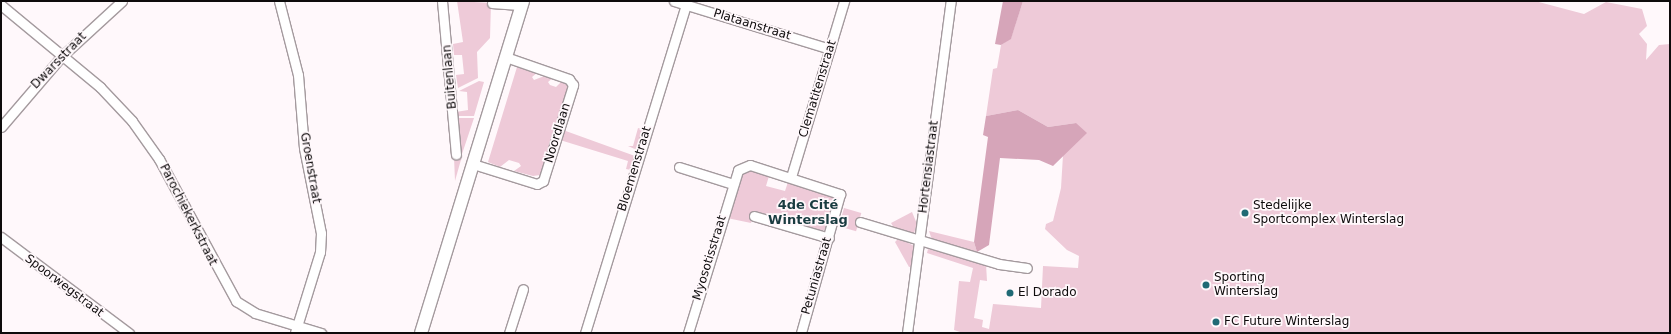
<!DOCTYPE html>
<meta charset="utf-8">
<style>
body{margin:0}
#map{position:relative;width:1671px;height:334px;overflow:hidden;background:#fff8fb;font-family:"DejaVu Sans",sans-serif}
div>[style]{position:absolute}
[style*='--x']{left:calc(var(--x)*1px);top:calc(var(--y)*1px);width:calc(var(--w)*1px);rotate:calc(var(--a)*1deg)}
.green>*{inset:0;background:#eecad8;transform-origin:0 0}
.forest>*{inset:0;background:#d6a5b9}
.roads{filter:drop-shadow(1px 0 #a49a9e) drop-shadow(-1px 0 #a49a9e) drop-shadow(0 1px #a49a9e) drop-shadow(0 -1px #a49a9e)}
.minor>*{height:9px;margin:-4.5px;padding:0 4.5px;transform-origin:4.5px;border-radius:4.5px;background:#fff}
.tertiary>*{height:12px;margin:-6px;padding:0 6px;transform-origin:6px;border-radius:6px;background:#fff}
.dots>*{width:11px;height:11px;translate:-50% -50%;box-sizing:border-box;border:2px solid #fff8fb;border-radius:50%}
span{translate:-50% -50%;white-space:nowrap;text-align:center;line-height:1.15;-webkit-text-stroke:3.5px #fff8fb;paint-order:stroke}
.street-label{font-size:12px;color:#0e0b0c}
.poi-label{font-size:12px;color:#0e0b0c}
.left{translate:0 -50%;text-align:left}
.neighbourhood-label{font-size:13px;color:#193b40;font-weight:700}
.frame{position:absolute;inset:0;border:2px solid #0e0b0c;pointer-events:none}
</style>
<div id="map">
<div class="green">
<i style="clip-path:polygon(457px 1px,491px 3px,490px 38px,477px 52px,478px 78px,458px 88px,456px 75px,464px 74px,462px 55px,454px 55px,453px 44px,463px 42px)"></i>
<i style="clip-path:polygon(1023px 1px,1535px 1px,1584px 14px,1606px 2px,1642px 9px,1647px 26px,1639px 34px,1647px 44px,1646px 60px,1659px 45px,1670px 44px,1670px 333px,963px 333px,954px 330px,959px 281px,970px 282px,973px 268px,927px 253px,928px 249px,986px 264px,987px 281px,980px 280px,974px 318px,983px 320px,982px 327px,989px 329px,993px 304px,1041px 308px,1043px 266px,1078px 268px,1079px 256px,1067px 250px,1045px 229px,1046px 224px,1053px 221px,1061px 188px,1063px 155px,1071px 146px,1076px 123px,1048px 127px,1018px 110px,986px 116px,993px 69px,997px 68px,1001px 45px,1011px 38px)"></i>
<i style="clip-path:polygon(517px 67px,538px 72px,532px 77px,534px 80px,547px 75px,554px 77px,548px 82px,550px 85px,556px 87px,563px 80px,568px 87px,540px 175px,533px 176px,514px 171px,521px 166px,519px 163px,509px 160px,500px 167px,488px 162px)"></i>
<i style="clip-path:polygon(479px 81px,484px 82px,474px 116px,457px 116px,456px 112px,468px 110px,467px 92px,459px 91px)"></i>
<i style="clip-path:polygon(456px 118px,474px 118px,462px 154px,458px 151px)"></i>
<i style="clip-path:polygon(638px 128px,644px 130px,637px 150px,628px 146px,633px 146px)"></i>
<i style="clip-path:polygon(563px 130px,635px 156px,631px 170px,626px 169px,628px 161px,560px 140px)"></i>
<i style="clip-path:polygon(459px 155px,462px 156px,455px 181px,454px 157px)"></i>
<i style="clip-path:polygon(749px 169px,769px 176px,766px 186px,785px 191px,788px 182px,832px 194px,836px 198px,826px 229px,821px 231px,755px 211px,751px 223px,727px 218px,741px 174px)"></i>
<i style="left:844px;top:208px;width:18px;height:19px;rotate:16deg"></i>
<i style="clip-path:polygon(912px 212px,917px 224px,914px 233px,894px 228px,891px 223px)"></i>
<i style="clip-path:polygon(929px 231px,974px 242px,977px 252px,932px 240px)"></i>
<i style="clip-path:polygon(899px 238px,914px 246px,913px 266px,909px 267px,895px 242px)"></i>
</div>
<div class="forest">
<i style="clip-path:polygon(1003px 1px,1023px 1px,1011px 39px,1001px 45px,995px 44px)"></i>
<i style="clip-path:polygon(1018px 110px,1048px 127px,1076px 123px,1087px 133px,1053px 166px,1039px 160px,1000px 158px,989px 245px,977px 252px,974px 242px,988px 137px,983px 135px,986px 116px)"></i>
</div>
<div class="roads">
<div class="minor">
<i style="--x:279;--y:1;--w:76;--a:75.6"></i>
<i style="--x:298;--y:75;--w:73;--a:85.3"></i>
<i style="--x:304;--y:148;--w:87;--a:78.7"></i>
<i style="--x:321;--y:233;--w:19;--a:93"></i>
<i style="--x:320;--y:252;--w:85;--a:107.2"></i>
<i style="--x:442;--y:1;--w:154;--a:84.8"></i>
<i style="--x:674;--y:1;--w:163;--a:17.1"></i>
<i style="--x:492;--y:3;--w:30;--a:4"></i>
<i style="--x:1;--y:5;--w:129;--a:39.6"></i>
<i style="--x:100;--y:87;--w:47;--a:46.7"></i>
<i style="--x:132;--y:121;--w:47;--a:54.6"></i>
<i style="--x:159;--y:159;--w:162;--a:61.5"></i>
<i style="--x:236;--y:301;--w:22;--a:32"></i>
<i style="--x:255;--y:313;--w:69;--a:16.9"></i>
<i style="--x:1;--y:127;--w:92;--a:-49.4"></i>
<i style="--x:61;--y:57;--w:83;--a:-42.6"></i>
<i style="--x:473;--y:164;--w:67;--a:17.4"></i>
<i style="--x:537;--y:184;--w:7;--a:-27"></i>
<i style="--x:543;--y:181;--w:101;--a:-72.6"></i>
<i style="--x:573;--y:85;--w:7;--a:-124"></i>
<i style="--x:569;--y:79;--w:67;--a:-160.8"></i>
<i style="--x:679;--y:167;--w:57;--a:17.5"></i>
<i style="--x:791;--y:177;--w:184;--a:-73.2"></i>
<i style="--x:754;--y:216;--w:78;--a:16.3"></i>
<i style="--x:860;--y:222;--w:145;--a:16.8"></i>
<i style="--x:999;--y:264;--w:28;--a:8"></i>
<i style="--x:1;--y:237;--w:160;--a:36.9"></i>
<i style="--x:509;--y:333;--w:46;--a:-72.3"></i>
<i style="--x:585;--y:333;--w:343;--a:-72.9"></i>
<i style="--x:688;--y:333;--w:170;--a:-72.9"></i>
<i style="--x:738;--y:170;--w:13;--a:-23"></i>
<i style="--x:750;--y:165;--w:95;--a:17.9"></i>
<i style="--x:840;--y:194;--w:144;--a:105.7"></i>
<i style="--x:907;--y:333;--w:335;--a:-82.5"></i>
</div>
<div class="tertiary">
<i style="--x:421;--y:333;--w:347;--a:-72.9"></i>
</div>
</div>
<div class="dots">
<i style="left:1245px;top:213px;background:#206a75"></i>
<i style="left:1206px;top:285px;background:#206a75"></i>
<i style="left:1010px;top:293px;background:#206a75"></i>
<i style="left:1216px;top:322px;background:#206a75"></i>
</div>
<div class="street-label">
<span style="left:752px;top:25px;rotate:17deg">Plataanstraat</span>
<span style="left:59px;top:61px;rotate:-46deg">Dwarsstraat</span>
<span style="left:450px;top:77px;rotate:-95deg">Buitenlaan</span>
<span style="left:818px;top:89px;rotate:-73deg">Clematitenstraat</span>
<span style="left:558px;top:133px;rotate:-73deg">Noordlaan</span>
<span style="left:929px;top:167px;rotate:-83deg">Hortensiastraat</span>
<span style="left:310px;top:168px;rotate:80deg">Groenstraat</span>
<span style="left:635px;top:169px;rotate:-73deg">Bloemenstraat</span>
<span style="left:188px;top:215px;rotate:63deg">Parochiekerkstraat</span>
<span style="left:710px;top:258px;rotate:-73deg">Myosotisstraat</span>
<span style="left:817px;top:276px;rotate:-74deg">Petuniastraat</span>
<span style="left:64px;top:286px;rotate:37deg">Spoorwegstraat</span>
</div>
<div class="poi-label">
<span class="left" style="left:1253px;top:213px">Stedelijke<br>Sportcomplex Winterslag</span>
<span class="left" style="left:1214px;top:285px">Sporting<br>Winterslag</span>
<span class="left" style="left:1018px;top:293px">El Dorado</span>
<span class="left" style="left:1224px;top:322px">FC Future Winterslag</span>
</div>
<div class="neighbourhood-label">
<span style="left:808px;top:213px">4de Cité<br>Winterslag</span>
</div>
<div class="frame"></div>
</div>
